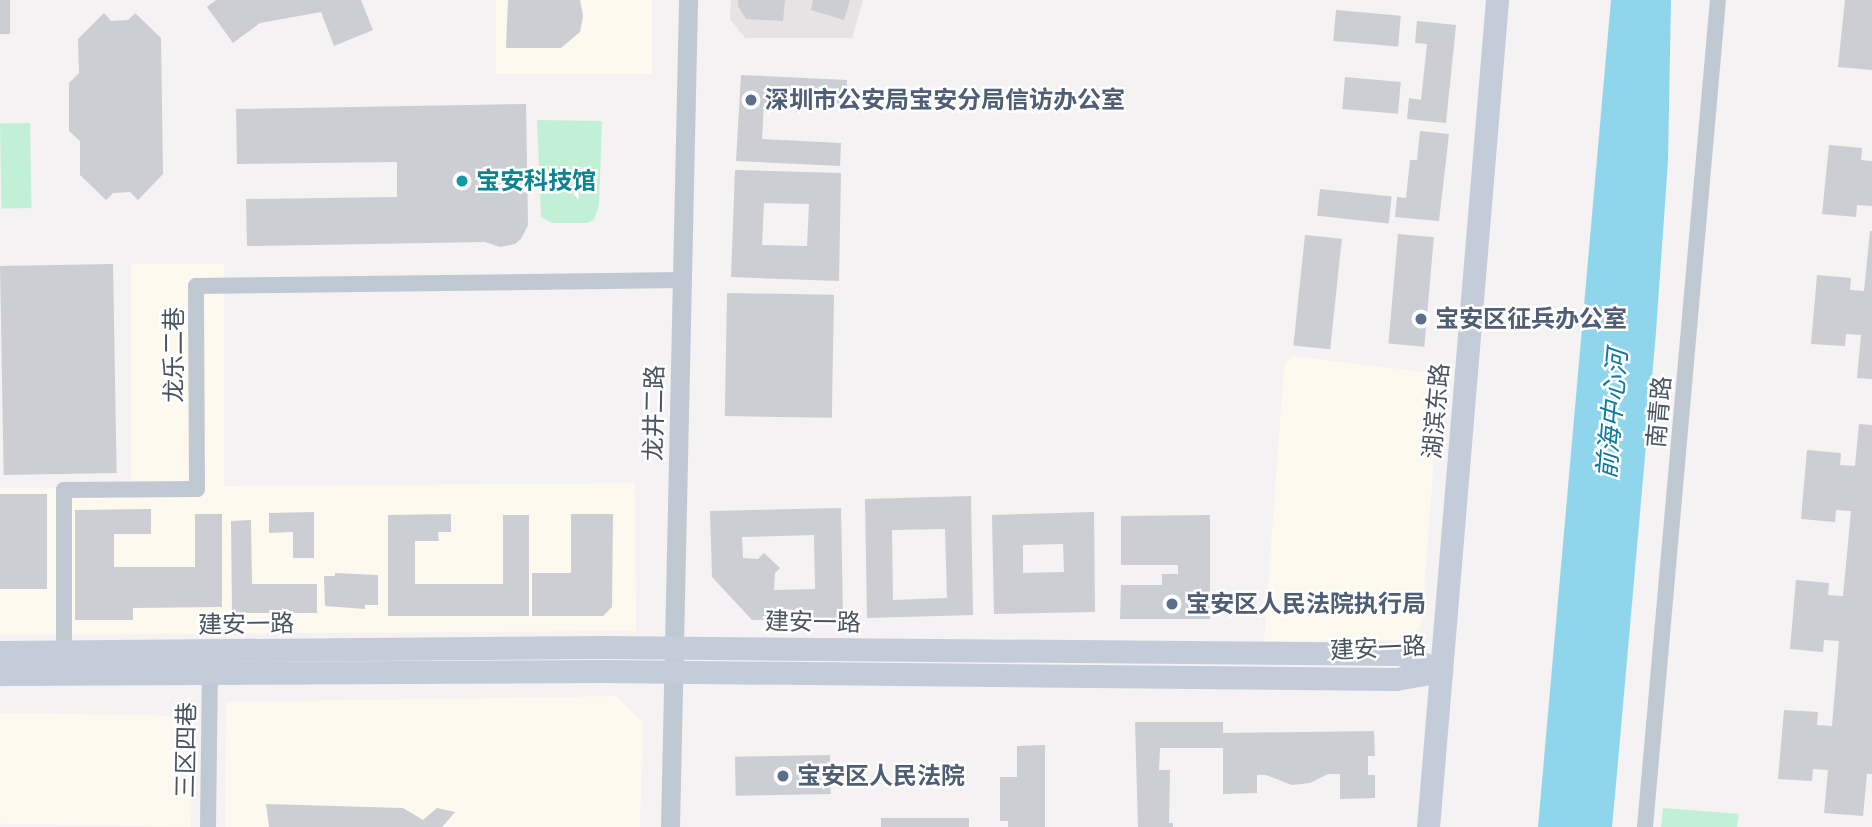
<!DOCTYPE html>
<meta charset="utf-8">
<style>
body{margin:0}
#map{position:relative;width:1872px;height:827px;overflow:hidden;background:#f4f2f2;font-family:"PT Sans","Noto Sans SC",sans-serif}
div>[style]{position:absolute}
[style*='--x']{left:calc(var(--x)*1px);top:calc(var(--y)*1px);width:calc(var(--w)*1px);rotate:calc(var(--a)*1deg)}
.commercial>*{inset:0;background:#fdf9ee;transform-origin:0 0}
.education>*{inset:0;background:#e5e3e4}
.green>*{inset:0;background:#c2f0d6;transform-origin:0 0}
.water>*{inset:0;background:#8fd6ed}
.building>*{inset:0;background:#ccced4;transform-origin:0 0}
.minor>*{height:16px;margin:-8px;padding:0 8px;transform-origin:8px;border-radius:8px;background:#c0c9d1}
.tertiary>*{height:19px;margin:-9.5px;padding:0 9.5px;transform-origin:9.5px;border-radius:9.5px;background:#c0c9d1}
.secondary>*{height:23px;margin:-11.5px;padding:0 11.5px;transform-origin:11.5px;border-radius:11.5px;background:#c3ccd8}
.dots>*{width:19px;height:19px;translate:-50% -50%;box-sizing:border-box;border:4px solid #fff;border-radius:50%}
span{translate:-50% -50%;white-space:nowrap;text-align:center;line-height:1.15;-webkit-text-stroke:5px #fff;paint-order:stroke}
.service-label{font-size:24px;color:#4e5e75;font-weight:700}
.left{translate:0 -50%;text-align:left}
.culture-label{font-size:24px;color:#0d838f;font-weight:700}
.street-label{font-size:24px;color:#495460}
.water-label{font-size:26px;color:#0c7ba1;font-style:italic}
</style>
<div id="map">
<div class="commercial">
<i style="left:496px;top:0;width:156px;height:74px"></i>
<i style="clip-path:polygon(131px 264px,224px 264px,224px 486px,635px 483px,636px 631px,0 635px,0 488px,131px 487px)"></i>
<i style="clip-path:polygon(1293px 356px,1441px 374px,1421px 626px,1406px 640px,1264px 641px,1284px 366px)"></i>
<i style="clip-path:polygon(616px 696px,643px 723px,640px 827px,225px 827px,226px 702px)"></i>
<i style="left:193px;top:716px;width:111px;height:193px;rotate:91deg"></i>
</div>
<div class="education">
<i style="clip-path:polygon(731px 0,863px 0,852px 38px,745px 38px,730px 19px)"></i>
</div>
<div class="green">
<i style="clip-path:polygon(537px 120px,602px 121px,599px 205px,594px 220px,587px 223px,552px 223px,541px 217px)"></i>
<i style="left:30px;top:123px;width:85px;height:30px;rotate:89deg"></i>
<i style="clip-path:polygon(1663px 808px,1739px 814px,1737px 827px,1661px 827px)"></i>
</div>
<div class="water">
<i style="clip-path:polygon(1611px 0,1671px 0,1668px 161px,1656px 332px,1617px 773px,1612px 827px,1538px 827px)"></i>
</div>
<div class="building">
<i style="left:0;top:0;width:10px;height:34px"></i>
<i style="clip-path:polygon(216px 0,361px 0,373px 30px,334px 46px,321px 12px,260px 23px,233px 43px,207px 7px)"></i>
<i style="clip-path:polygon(508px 0,580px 0,583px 16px,580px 32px,561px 48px,506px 48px)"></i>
<i style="clip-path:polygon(738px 0,785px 0,783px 21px,746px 19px,738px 6px)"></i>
<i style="clip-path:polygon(813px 0,850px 0,844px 20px,811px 10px)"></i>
<i style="clip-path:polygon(1845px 0,1872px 0,1872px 70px,1838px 67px)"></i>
<i style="left:1336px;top:10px;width:65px;height:31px;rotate:5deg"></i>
<i style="clip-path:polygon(104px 13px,111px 21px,128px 20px,135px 13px,161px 38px,163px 174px,138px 200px,130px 192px,113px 193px,106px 200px,80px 175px,80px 141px,69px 131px,69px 83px,79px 73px,78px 39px)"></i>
<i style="clip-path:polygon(1417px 21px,1456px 25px,1446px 123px,1407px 119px,1409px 98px,1421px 100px,1427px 44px,1415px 43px)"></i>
<i style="clip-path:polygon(741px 75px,847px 80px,846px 107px,764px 103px,762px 139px,841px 143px,840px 166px,736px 161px)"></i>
<i style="left:1345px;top:77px;width:56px;height:32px;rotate:5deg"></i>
<i style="clip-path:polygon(526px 104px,528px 225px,521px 239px,515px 244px,500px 247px,485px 242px,247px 246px,246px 199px,397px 197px,397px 162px,237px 164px,236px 109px)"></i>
<i style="clip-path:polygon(1420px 131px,1449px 134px,1439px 221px,1395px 217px,1397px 197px,1406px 198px,1410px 160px,1417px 160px)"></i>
<i style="clip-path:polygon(1829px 145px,1862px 148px,1861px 160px,1872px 161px,1872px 206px,1857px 205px,1856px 217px,1822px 214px)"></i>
<i style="clip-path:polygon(evenodd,735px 170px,841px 173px,839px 281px,731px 277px,735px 170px,764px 203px,809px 204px,807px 246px,762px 245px,764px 203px)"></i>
<i style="left:1320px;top:189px;width:72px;height:27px;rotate:6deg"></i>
<i style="clip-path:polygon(1870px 231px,1872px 231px,1872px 379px,1857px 378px,1861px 335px,1846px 334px,1845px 346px,1811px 344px,1817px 275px,1851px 278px,1850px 290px,1864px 291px)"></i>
<i style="left:1398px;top:234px;width:36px;height:110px;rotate:5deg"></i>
<i style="left:1305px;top:235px;width:37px;height:111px;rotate:6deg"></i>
<i style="left:113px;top:264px;width:209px;height:113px;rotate:89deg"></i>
<i style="left:727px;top:293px;width:107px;height:123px;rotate:1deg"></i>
<i style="clip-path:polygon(1859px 424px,1872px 425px,1872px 774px,1867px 774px,1863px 816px,1824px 813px,1828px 770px,1813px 769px,1812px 781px,1778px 779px,1784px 710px,1818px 712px,1817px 725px,1832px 726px,1839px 641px,1824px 640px,1823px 652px,1790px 649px,1796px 580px,1829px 583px,1828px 595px,1843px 596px,1851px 511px,1836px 510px,1835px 522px,1801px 519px,1807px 450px,1841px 453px,1840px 465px,1855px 466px)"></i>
<i style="left:0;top:494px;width:47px;height:95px"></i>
<i style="clip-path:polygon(evenodd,971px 496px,973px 615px,867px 618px,865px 499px,971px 496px,945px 529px,947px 598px,893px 600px,892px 530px,945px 529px)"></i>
<i style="clip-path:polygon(evenodd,841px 508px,843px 618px,752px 620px,712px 577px,710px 511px,841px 508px,814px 535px,815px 589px,774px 590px,775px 573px,780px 568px,764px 553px,758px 559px,743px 558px,742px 537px,814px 535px)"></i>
<i style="clip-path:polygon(151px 509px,151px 534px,114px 534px,114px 567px,195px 567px,195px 514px,222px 514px,222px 607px,133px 608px,133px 620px,75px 620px,75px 510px)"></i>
<i style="clip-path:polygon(314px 512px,314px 558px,293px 558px,293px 532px,269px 533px,269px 513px)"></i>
<i style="clip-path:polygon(evenodd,1094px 512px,1095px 612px,994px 614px,992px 515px,1094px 512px,1063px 544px,1064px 572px,1023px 573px,1023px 545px,1063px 544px)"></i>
<i style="clip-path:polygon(451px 514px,451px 532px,438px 532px,439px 541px,415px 541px,415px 584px,503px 584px,503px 515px,529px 515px,529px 616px,388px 616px,388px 515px)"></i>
<i style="clip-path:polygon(571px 514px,613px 514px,612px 607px,603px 616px,532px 616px,532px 573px,571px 573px)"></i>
<i style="clip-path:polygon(1210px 515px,1210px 619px,1120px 619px,1121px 585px,1162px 585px,1162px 574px,1178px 574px,1178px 565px,1121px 565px,1121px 516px)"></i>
<i style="clip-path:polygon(251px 520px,252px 584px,317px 584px,317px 613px,232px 613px,231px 521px)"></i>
<i style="clip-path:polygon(335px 573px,378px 575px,378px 605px,365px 605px,365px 609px,325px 606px,324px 576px,335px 576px)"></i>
<i style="clip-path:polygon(1135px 722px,1223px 722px,1223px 733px,1374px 731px,1375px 756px,1368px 756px,1368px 775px,1375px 775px,1375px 798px,1340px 799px,1340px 774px,1328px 774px,1310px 783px,1292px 785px,1266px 775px,1257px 775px,1257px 793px,1223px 794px,1223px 748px,1160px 748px,1159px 770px,1170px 770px,1169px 823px,1173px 823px,1173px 827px,1138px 827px)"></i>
<i style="clip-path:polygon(1045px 745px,1045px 827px,1008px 827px,1008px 821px,1000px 821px,1000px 777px,1017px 777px,1017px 746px)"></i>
<i style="left:830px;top:755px;width:39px;height:95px;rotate:89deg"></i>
<i style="clip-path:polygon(266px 804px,403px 808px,423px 820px,437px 808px,455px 812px,442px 827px,269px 827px)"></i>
<i style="left:881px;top:818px;width:88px;height:9px"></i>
</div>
<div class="minor">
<i style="--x:64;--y:652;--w:162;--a:-90"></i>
<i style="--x:64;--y:490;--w:133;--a:-0.4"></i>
<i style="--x:197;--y:489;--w:203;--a:-90.3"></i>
<i style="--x:196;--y:286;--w:486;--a:-0.7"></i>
<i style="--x:208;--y:827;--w:154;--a:-89.3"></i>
<i style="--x:1645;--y:827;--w:830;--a:-84.96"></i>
</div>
<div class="tertiary">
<i style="--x:670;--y:827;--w:827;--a:-88.75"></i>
</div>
<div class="secondary">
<i style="--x:0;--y:652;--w:602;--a:-0.48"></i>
<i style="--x:602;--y:647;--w:799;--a:0.5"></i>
<i style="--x:1401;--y:654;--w:43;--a:23"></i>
<i style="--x:0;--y:674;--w:602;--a:-0.29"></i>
<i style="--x:602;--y:671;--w:794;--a:0.58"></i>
<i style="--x:1396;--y:679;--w:46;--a:-10.1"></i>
<i style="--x:1428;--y:827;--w:830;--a:-85.23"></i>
</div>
<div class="dots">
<i style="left:751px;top:100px;background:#5c6f8a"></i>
<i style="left:462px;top:181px;background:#0f9aa8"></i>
<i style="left:1421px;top:319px;background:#5c6f8a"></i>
<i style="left:1172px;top:604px;background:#5c6f8a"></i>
<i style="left:783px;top:776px;background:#5c6f8a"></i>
</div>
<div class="service-label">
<span class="left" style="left:765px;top:100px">深圳市公安局宝安分局信访办公室</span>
<span class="left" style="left:1435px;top:319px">宝安区征兵办公室</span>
<span class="left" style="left:1186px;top:604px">宝安区人民法院执行局</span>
<span class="left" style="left:797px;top:776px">宝安区人民法院</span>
</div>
<div class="culture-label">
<span class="left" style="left:476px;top:181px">宝安科技馆</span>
</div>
<div class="street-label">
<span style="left:174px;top:355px;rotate:-90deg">龙乐二巷</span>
<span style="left:1436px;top:411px;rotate:-85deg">湖滨东路</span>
<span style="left:1659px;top:412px;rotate:-85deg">南青路</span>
<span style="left:654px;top:413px;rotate:-89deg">龙井二路</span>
<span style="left:813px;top:622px;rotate:1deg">建安一路</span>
<span style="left:246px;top:624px;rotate:-1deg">建安一路</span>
<span style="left:1378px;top:648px;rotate:-3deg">建安一路</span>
<span style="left:186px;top:750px;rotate:-89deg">三区四巷</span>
</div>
<div class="water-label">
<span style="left:1612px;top:414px;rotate:-85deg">前海中心河</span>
</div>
</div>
